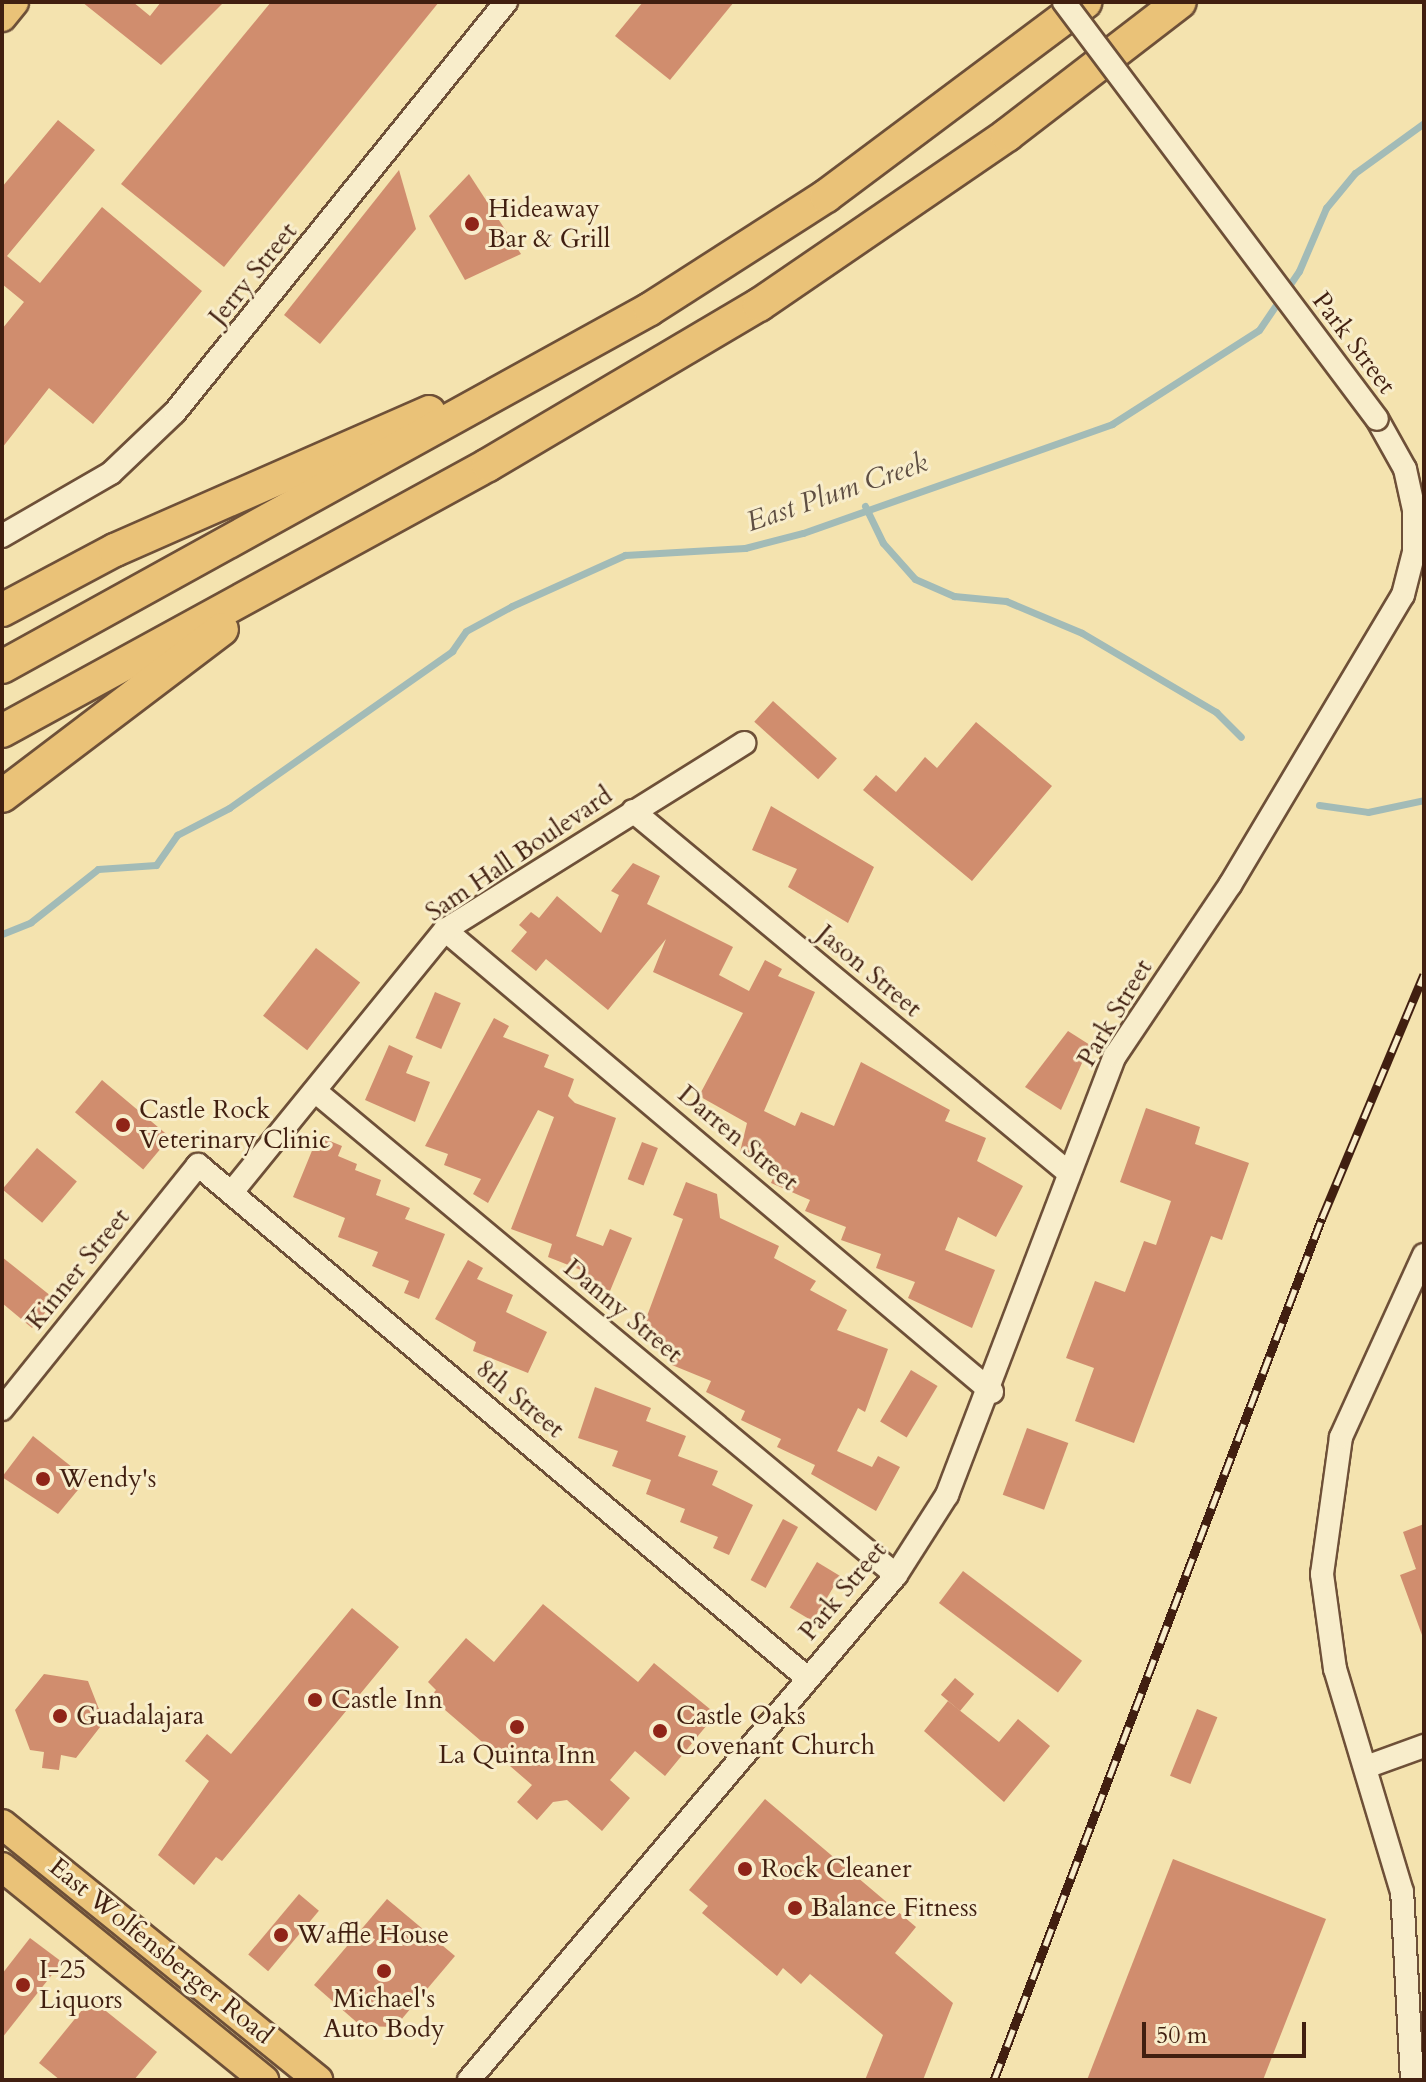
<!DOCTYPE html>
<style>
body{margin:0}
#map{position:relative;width:1426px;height:2082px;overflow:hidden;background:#f4e3af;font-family:Cardo,serif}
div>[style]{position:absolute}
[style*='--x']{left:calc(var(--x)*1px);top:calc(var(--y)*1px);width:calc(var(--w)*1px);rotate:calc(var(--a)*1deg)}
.stream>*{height:7px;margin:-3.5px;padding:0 3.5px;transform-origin:3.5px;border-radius:3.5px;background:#a2bbb7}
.building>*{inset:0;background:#d08d6e;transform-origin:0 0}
.roads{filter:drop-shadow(2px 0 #6e5038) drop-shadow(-2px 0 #6e5038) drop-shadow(0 2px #6e5038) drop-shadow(0 -2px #6e5038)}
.minor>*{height:22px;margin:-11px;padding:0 11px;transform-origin:11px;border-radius:11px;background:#f8edcb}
.major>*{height:28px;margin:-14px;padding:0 14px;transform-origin:14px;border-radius:14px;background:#eac278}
.highway>*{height:32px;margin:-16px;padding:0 16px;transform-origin:16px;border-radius:16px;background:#eac278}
.rail>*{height:9px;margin-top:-4.5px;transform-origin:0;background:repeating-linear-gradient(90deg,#f8edcb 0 18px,#411f10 0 36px);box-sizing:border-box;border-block:2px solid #411f10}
.bridges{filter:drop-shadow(2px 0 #6e5038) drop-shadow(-2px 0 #6e5038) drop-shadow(0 2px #6e5038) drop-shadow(0 -2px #6e5038)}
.minor-bridge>*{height:22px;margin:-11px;padding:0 11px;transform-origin:11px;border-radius:11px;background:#f8edcb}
.dots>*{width:22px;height:22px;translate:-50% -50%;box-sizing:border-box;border:4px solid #f8edcb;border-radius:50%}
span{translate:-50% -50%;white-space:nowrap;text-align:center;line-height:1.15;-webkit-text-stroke:6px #f8edcb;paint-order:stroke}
.poi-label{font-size:26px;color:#411f10}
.left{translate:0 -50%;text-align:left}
.street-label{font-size:26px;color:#411f10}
.water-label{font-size:28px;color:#5e4e42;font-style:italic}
.frame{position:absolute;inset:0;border:4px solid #411f10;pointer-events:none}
.scale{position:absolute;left:1142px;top:2022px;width:164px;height:36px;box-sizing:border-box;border:4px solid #411f10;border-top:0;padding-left:10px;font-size:24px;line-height:28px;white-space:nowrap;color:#411f10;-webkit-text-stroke:6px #f8edcb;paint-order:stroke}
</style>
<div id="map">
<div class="stream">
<i style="--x:865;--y:506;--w:41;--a:64.1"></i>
<i style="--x:883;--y:543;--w:48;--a:48.4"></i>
<i style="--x:915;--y:579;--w:43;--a:23.6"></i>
<i style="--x:954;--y:596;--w:52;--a:5.5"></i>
<i style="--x:1006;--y:601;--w:82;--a:22.8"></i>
<i style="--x:1082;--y:633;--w:156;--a:30.5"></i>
<i style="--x:1216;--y:712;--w:35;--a:45"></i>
<i style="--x:1319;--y:805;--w:49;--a:8.1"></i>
<i style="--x:1368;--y:812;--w:57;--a:-12.1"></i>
<i style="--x:2;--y:934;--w:31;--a:-22"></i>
<i style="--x:31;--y:922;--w:85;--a:-38.3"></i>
<i style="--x:98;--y:869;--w:58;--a:-3.9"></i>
<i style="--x:156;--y:865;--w:37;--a:-55"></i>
<i style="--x:177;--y:835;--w:59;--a:-27.4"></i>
<i style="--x:229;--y:808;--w:273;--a:-35.1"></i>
<i style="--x:452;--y:651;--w:24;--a:-55"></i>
<i style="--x:466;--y:631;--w:52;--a:-28.5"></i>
<i style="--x:512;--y:606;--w:124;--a:-24.3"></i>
<i style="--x:625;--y:555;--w:120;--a:-3.3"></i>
<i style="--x:745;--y:548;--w:60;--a:-14.5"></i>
<i style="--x:803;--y:533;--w:328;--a:-19.4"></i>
<i style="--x:1112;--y:424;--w:174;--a:-32.6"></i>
<i style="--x:1259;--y:330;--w:71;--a:-55.9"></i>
<i style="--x:1299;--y:271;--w:69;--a:-66.8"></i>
<i style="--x:1326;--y:208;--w:45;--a:-50.4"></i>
<i style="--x:1355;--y:173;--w:85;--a:-35.9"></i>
</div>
<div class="building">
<i style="clip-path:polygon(82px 2px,133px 2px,150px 16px,161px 2px,224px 2px,161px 65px)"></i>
<i style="clip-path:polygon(271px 2px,439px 2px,224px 267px,121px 184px)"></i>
<i style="clip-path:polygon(643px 2px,734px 2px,670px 80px,615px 36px)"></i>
<i style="clip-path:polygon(58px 120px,95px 150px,7px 256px,40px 283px,102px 207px,202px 291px,93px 424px,49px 388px,2px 448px,2px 329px,24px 302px,2px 284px,2px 187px)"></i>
<i style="clip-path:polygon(399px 170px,416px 229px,320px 344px,284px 315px)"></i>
<i style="clip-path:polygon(469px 174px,521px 254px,465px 280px,429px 216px)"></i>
<i style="left:773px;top:701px;width:86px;height:28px;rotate:42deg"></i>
<i style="clip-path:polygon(976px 722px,1052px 786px,972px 881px,863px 790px,876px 775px,896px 792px,925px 757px,937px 768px)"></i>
<i style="clip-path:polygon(771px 806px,874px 867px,848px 923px,788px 887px,797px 869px,752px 850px)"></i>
<i style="clip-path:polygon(633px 863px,660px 876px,647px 904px,733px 947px,719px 975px,749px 991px,765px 960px,782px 969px,778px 976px,815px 992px,764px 1111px,795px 1126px,801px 1112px,834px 1126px,861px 1062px,950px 1110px,945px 1121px,986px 1138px,977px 1161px,1023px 1186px,996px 1237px,958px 1217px,945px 1250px,995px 1270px,972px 1328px,908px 1298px,915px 1282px,876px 1268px,881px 1254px,841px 1240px,846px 1227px,805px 1211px,810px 1200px,771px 1183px,777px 1169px,740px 1152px,747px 1123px,699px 1096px,743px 1013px,653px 972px,666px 939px,608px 1010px,546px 959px,536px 971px,511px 951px,527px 932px,519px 925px,531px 912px,539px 918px,557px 896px,601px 933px,619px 895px,611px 891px)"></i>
<i style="left:316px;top:948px;width:56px;height:86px;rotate:38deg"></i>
<i style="left:435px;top:992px;width:28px;height:50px;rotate:23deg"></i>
<i style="clip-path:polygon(494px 1018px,509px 1026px,503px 1037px,549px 1055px,544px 1067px,574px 1079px,568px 1096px,575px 1103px,616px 1118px,576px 1236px,603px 1246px,610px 1229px,632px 1238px,610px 1291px,583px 1280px,586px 1272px,548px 1257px,552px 1244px,511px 1229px,554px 1117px,538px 1110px,488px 1203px,473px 1194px,481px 1179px,444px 1165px,448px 1154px,425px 1146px)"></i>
<i style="clip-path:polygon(1068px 1031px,1090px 1045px,1061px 1110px,1025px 1087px)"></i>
<i style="clip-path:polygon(389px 1045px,413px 1056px,406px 1073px,430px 1082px,415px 1122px,365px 1100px)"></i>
<i style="left:102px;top:1080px;width:89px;height:42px;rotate:40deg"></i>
<i style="clip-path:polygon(1146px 1108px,1200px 1127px,1195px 1144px,1249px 1163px,1222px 1240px,1211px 1236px,1134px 1443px,1075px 1421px,1094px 1368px,1066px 1358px,1095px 1281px,1125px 1292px,1144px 1241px,1156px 1245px,1171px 1201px,1120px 1182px)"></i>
<i style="clip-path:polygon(318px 1136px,342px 1146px,338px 1156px,357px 1164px,355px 1170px,381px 1180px,376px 1195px,410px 1208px,405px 1219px,445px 1234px,419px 1299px,404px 1293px,409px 1281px,372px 1266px,378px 1252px,338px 1237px,345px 1218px,293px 1197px)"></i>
<i style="left:642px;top:1142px;width:17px;height:40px;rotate:21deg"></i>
<i style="left:37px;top:1148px;width:52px;height:54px;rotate:40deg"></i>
<i style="clip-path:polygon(686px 1182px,717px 1194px,720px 1218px,779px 1246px,774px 1258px,816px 1281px,810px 1290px,847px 1310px,837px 1330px,888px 1349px,865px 1412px,858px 1408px,837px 1451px,872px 1467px,878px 1456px,900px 1467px,876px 1511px,811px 1474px,815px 1465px,777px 1447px,781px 1439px,741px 1420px,745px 1411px,706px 1392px,711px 1381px,672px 1365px,679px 1350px,640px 1335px,683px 1219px,673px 1215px)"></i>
<i style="clip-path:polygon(2px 1257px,56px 1300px,32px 1328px,2px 1303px)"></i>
<i style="clip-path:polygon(468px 1260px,483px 1268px,477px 1279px,513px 1295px,506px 1312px,547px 1332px,528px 1373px,473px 1351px,476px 1342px,435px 1319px)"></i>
<i style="left:911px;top:1370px;width:31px;height:60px;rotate:31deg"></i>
<i style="clip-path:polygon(595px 1387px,651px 1408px,646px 1421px,686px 1436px,678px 1456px,718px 1471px,712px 1485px,753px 1505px,729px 1555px,713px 1548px,718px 1537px,680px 1522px,685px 1509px,646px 1494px,651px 1480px,612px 1466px,618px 1451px,578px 1438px)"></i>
<i style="left:1027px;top:1428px;width:44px;height:71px;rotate:20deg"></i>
<i style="clip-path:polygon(33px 1436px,87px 1479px,58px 1514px,2px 1477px)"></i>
<i style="left:783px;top:1519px;width:17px;height:69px;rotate:28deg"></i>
<i style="clip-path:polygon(1424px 1524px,1424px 1635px,1422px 1635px,1400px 1575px,1416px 1569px,1403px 1532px)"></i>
<i style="left:817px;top:1562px;width:27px;height:53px;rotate:31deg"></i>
<i style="left:963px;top:1571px;width:149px;height:40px;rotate:37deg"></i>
<i style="clip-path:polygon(543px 1604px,638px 1682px,654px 1663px,716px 1714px,665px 1776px,635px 1751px,610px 1780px,630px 1798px,602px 1831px,567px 1800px,553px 1802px,537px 1820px,517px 1802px,532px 1785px,430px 1697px,436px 1690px,428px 1682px,466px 1638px,494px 1662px)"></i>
<i style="clip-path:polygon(352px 1608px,399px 1647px,222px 1861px,216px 1857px,194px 1885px,158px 1855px,209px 1781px,185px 1761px,207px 1734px,231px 1754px)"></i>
<i style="clip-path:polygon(44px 1674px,88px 1681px,104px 1722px,76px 1758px,61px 1755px,59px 1770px,42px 1768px,44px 1752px,30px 1750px,15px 1710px)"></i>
<i style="left:955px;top:1678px;width:25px;height:22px;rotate:40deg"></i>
<i style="clip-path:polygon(948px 1701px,999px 1742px,1018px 1719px,1050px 1746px,1004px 1802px,924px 1731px)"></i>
<i style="left:1197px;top:1709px;width:22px;height:72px;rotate:22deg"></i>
<i style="clip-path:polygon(765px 1799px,916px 1927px,895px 1953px,953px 2003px,923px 2080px,865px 2080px,883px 2035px,810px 1974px,801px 1984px,783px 1968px,777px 1976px,702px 1913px,708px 1906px,689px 1890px)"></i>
<i style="clip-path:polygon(1173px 1859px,1326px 1919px,1263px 2080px,1087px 2080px)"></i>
<i style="left:299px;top:1894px;width:26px;height:79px;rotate:40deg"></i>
<i style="clip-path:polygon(387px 1899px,455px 1956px,395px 2027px,361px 2026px,314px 1985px)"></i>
<i style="clip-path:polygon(30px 1938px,62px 1962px,2px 2038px,2px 1974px)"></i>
<i style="clip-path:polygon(91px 1999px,157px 2052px,134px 2080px,60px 2080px,39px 2063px)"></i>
</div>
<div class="roads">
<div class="minor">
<i style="--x:2;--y:536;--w:126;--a:-30"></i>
<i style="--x:111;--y:473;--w:88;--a:-43.6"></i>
<i style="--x:175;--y:412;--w:527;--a:-51.09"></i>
<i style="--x:633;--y:811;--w:567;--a:39.7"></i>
<i style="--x:445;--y:930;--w:716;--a:40.18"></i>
<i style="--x:315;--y:1091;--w:756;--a:39.8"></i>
<i style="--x:232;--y:1192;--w:338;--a:-50.9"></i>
<i style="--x:445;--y:930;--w:353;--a:-32"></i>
<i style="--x:2;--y:1409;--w:313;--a:-51.2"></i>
<i style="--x:198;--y:1165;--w:795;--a:40.1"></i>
<i style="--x:1366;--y:1767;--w:62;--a:-19.9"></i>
<i style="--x:469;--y:2080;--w:661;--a:-49.78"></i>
<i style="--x:896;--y:1575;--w:95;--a:-57.5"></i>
<i style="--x:947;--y:1495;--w:470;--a:-69.1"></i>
<i style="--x:1115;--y:1056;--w:206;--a:-56.1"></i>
<i style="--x:1230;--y:885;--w:338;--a:-59.2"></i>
<i style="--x:1403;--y:595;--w:44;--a:-75.7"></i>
<i style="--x:1414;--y:552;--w:42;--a:-90"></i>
<i style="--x:1414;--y:510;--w:42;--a:-102.4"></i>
<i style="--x:1405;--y:469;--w:57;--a:-119.2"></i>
<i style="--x:1412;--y:2080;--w:188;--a:-93"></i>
<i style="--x:1402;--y:1892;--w:233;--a:-106.7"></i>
<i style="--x:1335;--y:1669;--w:96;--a:-97.8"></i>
<i style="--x:1322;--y:1574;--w:138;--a:-82.1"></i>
<i style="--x:1341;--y:1437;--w:200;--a:-65.5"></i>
</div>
<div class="major">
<i style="--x:2;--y:17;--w:19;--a:-51"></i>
<i style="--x:2;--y:1824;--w:407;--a:39"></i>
<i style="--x:2;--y:1867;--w:338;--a:39.1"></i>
</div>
<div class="highway">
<i style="--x:2;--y:610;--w:128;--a:-28"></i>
<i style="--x:115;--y:550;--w:343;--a:-23.7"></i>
<i style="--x:2;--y:667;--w:740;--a:-28.92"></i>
<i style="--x:650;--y:309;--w:209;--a:-32.7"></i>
<i style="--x:826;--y:196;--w:324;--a:-36.8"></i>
<i style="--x:2;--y:731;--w:554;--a:-28.69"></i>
<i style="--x:488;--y:465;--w:315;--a:-30.6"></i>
<i style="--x:759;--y:305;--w:301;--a:-34.4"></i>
<i style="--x:1007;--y:135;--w:218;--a:-37.6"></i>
<i style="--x:2;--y:796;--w:276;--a:-37.2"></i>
</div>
</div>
<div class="rail">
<i style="--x:994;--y:2080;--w:922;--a:-69.17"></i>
<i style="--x:1322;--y:1218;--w:264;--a:-67.3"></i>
</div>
<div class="bridges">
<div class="minor-bridge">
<i style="--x:1064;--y:2;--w:521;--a:53.11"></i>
</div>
</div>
<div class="dots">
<i style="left:472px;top:224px;background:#8f2418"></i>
<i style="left:123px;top:1125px;background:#8f2418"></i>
<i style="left:43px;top:1479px;background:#8f2418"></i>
<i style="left:315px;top:1700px;background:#8f2418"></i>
<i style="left:60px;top:1716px;background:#8f2418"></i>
<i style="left:517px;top:1727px;background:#8f2418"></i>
<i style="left:660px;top:1731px;background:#8f2418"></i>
<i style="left:745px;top:1869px;background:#8f2418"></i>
<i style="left:795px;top:1908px;background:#8f2418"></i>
<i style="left:281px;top:1935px;background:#8f2418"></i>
<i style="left:384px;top:1971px;background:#8f2418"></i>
<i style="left:23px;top:1985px;background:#8f2418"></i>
</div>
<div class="poi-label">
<span class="left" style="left:488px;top:224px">Hideaway<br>Bar &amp; Grill</span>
<span class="left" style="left:139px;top:1125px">Castle Rock<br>Veterinary Clinic</span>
<span class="left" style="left:59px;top:1479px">Wendy's</span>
<span class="left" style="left:331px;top:1700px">Castle Inn</span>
<span class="left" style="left:76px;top:1716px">Guadalajara</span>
<span class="left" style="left:676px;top:1731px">Castle Oaks<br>Covenant Church</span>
<span style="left:517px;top:1755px">La Quinta Inn</span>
<span class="left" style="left:761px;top:1869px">Rock Cleaner</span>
<span class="left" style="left:811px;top:1908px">Balance Fitness</span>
<span class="left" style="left:297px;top:1935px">Waffle House</span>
<span class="left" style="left:39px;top:1985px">I-25<br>Liquors</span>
<span style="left:384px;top:2014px">Michael's<br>Auto Body</span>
</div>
<div class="street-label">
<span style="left:253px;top:274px;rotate:-51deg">Jerry Street</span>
<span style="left:1354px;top:343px;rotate:53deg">Park Street</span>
<span style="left:519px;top:854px;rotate:-34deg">Sam Hall Boulevard</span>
<span style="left:869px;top:971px;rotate:40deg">Jason Street</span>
<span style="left:1115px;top:1013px;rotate:-59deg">Park Street</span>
<span style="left:738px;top:1138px;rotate:40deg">Darren Street</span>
<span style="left:78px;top:1269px;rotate:-51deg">Kinner Street</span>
<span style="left:623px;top:1311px;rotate:40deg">Danny Street</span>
<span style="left:520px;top:1399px;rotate:40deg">8th Street</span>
<span style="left:843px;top:1591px;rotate:-50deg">Park Street</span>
<span style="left:161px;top:1951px;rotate:39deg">East Wolfensberger Road</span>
</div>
<div class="water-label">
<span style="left:837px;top:492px;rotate:-19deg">East Plum Creek</span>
</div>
<div class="frame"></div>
<div class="scale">50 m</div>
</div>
